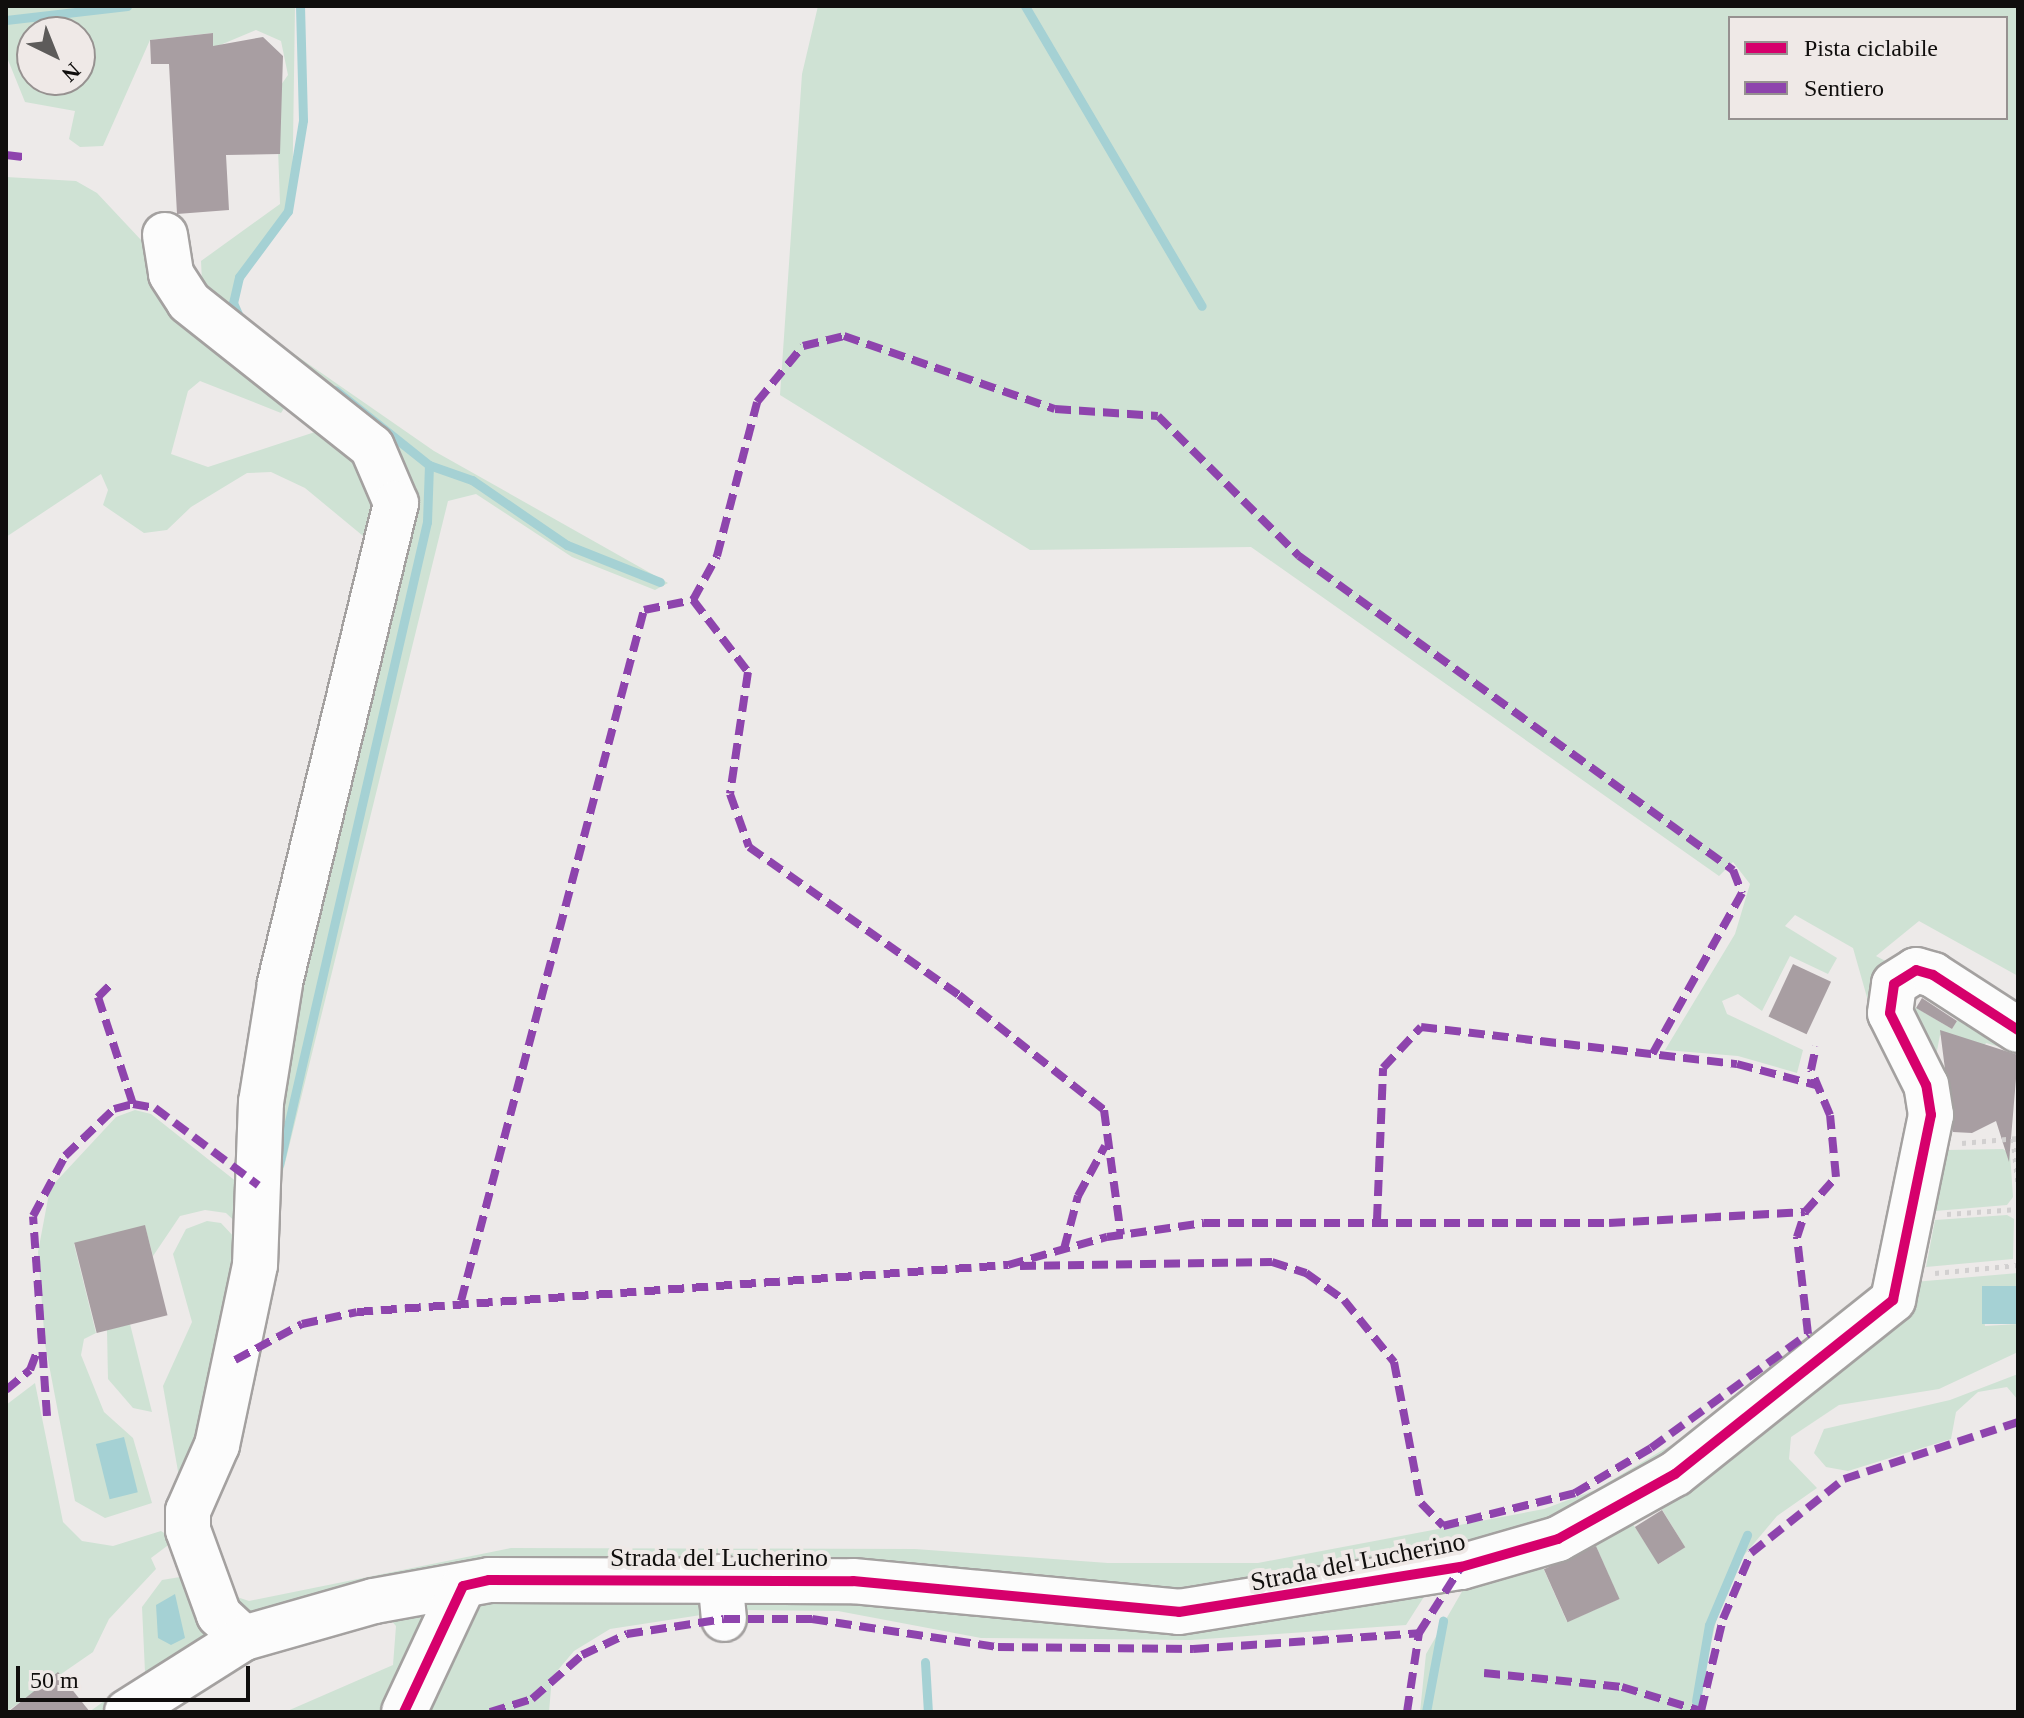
<!DOCTYPE html>
<style>
body{margin:0}
#map{position:relative;width:2024px;height:1718px;overflow:hidden;background:#edeae9;font-family:"Times New Roman",serif}
div>[style]{position:absolute}
[style*='--x']{left:calc(var(--x)*1px);top:calc(var(--y)*1px);width:calc(var(--w)*1px);rotate:calc(var(--a)*1deg)}
.green>*{inset:0;background:#cfe2d4}
.water>*{inset:0;background:#a5d1d4;transform-origin:0 0}
.stream>*{height:9px;margin:-4.5px;padding:0 4.5px;transform-origin:4.5px;border-radius:4.5px;background:#a5d1d4}
.building>*{inset:0;background:#a89ea2;transform-origin:0 0}
.path>*{height:5px;margin-top:-2.5px;transform-origin:0;background:repeating-linear-gradient(90deg,#d2d0d0 0 4px,transparent 0 10px)}
.roads{filter:drop-shadow(2px 0 #a4a1a0) drop-shadow(-2px 0 #a4a1a0) drop-shadow(0 2px #a4a1a0) drop-shadow(0 -2px #a4a1a0)}
.minor>*{height:44px;margin:-22px;padding:0 22px;transform-origin:22px;border-radius:22px;background:#fcfcfc}
.quiet>*{height:8px;margin-top:-4px;transform-origin:0;background:repeating-linear-gradient(90deg,#8e44ad 0 16px,transparent 0 24px)}
.cycleway>*{height:10px;margin:-5px;padding:0 5px;transform-origin:5px;border-radius:5px;background:#d6006c}
span{translate:-50% -50%;white-space:nowrap;text-align:center;line-height:1.15;-webkit-text-stroke:8px #efe9e7;paint-order:stroke}
.street-label{font-size:26px;color:#100e0d}
.frame{position:absolute;inset:0;border:8px solid #100e0d;pointer-events:none}
.legend{position:absolute;left:1728px;top:16px;width:280px;height:104px;box-sizing:border-box;background:#efe9e7;border:2px solid #969190;margin:0;padding:10px 14px;list-style:none;font-size:24px;color:#100e0d}
.legend li{display:flex;align-items:center;gap:16px;height:40px}
.legend b{width:40px;border:2px solid #969190}
.north{position:absolute;left:16px;top:16px;width:80px;height:80px;box-sizing:border-box;background:#efe9e7;border:2px solid #969190;border-radius:50%;rotate:137deg;font-size:22px;font-weight:700;line-height:32px;text-align:center;color:#100e0d}
.north::after{content:'';display:block;margin:auto;width:28px;height:36px;background:#5d5b5a;clip-path:polygon(50% 0,100% 100%,50% 72%,0 100%)}
.scale{position:absolute;left:16px;top:1666px;width:234px;height:36px;box-sizing:border-box;border:4px solid #100e0d;border-top:0;padding-left:10px;font-size:24px;line-height:28px;white-space:nowrap;color:#100e0d;-webkit-text-stroke:6px #efe9e7;paint-order:stroke}
</style>
<div id="map">
<div class="green">
<i style="clip-path:polygon(evenodd,6px 6px,295px 6px,292px 213px,243px 279px,237px 303px,245px 320px,434px 451px,668px 583px,655px 590px,572px 557px,476px 494px,448px 501px,269px 1228px,296px 982px,410px 503px,203px 303px,201px 261px,280px 204px,276px 92px,288px 75px,281px 41px,256px 30px,213px 48px,212px 33px,150px 40px,103px 146px,80px 147px,69px 139px,75px 111px,25px 102px,6px 55px,6px 6px,32px 32px,80px 32px,80px 80px,32px 80px,32px 32px)"></i>
<i style="clip-path:polygon(evenodd,818px 6px,2018px 6px,2018px 976px,1919px 921px,1876px 956px,1893px 965px,1876px 1029px,1853px 948px,1795px 915px,1785px 926px,1837px 958px,1828px 974px,1790px 956px,1762px 1011px,1738px 994px,1722px 1001px,1727px 1014px,1803px 1050px,1797px 1073px,1738px 1056px,1665px 1050px,1735px 934px,1750px 884px,1733px 862px,1719px 876px,1251px 547px,1030px 550px,780px 395px,802px 74px,818px 6px,1730px 18px,2006px 18px,2006px 118px,1730px 118px,1730px 18px)"></i>
<i style="clip-path:polygon(6px 177px,76px 181px,97px 193px,290px 399px,281px 413px,200px 381px,188px 391px,171px 454px,208px 467px,315px 432px,341px 436px,377px 473px,380px 550px,305px 488px,271px 472px,247px 473px,191px 507px,167px 530px,144px 533px,103px 505px,108px 490px,101px 474px,6px 537px)"></i>
<i style="clip-path:polygon(1908px 1003px,1952px 1029px,1966px 1006px,2018px 1052px,1986px 1043px,1982px 1050px,1940px 1035px,1936px 1056px)"></i>
<i style="clip-path:polygon(135px 1110px,151px 1114px,252px 1194px,245px 1231px,226px 1213px,205px 1210px,180px 1216px,153px 1256px,145px 1226px,74px 1244px,96px 1333px,84px 1339px,81px 1355px,104px 1412px,133px 1438px,152px 1503px,105px 1518px,75px 1501px,45px 1344px,38px 1252px,50px 1188px,116px 1117px)"></i>
<i style="clip-path:polygon(2003px 1149px,2010px 1154px,2013px 1197px,2007px 1205px,1935px 1211px,1947px 1150px)"></i>
<i style="clip-path:polygon(2007px 1215px,2014px 1219px,2013px 1259px,1926px 1267px,1935px 1220px)"></i>
<i style="clip-path:polygon(207px 1221px,221px 1223px,250px 1254px,182px 1494px,163px 1386px,192px 1322px,173px 1254px,186px 1229px)"></i>
<i style="clip-path:polygon(2018px 1273px,2018px 1286px,1982px 1289px,1985px 1326px,2018px 1324px,2018px 1352px,1939px 1389px,1839px 1405px,1791px 1437px,1789px 1459px,1817px 1488px,1777px 1516px,1740px 1560px,1716px 1621px,1696px 1712px,1420px 1712px,1426px 1654px,1464px 1588px,1540px 1561px,1567px 1622px,1619px 1599px,1592px 1537px,1627px 1515px,1659px 1564px,1685px 1547px,1655px 1498px,1914px 1282px)"></i>
<i style="clip-path:polygon(130px 1324px,152px 1412px,133px 1408px,108px 1379px,107px 1330px)"></i>
<i style="clip-path:polygon(2018px 1374px,2018px 1400px,2007px 1387px,1978px 1392px,1956px 1412px,1951px 1439px,1848px 1471px,1826px 1467px,1814px 1453px,1824px 1429px,1950px 1400px)"></i>
<i style="clip-path:polygon(35px 1383px,63px 1522px,82px 1541px,113px 1546px,161px 1531px,175px 1540px,151px 1558px,156px 1569px,109px 1619px,93px 1652px,6px 1712px,6px 1405px)"></i>
<i style="clip-path:polygon(1768px 1388px,1556px 1530px,1211px 1604px,861px 1571px,237px 1618px,205px 1524px,237px 1597px,249px 1601px,511px 1548px,915px 1549px,1108px 1563px,1258px 1563px,1544px 1509px,1595px 1490px)"></i>
<i style="clip-path:polygon(180px 1577px,190px 1580px,215px 1640px,108px 1712px,89px 1712px,145px 1672px,142px 1607px,162px 1580px)"></i>
<i style="clip-path:polygon(1434px 1581px,1406px 1625px,1191px 1640px,981px 1638px,838px 1611px,745px 1610px,733px 1592px,1001px 1606px)"></i>
<i style="clip-path:polygon(706px 1591px,709px 1611px,701px 1615px,610px 1629px,574px 1651px,552px 1677px,549px 1712px,414px 1712px,476px 1597px)"></i>
<i style="clip-path:polygon(381px 1609px,429px 1609px,394px 1712px,285px 1712px,393px 1665px,396px 1626px)"></i>
</div>
<div class="water">
<i style="left:2018px;top:1286px;width:38px;height:36px;rotate:90deg"></i>
<i style="left:124px;top:1437px;width:57px;height:29px;rotate:76deg"></i>
<i style="clip-path:polygon(175px 1594px,185px 1638px,171px 1645px,158px 1638px,156px 1605px)"></i>
</div>
<div class="stream">
<i style="--x:1025;--y:6;--w:348;--a:59.5"></i>
<i style="--x:6;--y:20;--w:122;--a:-6.6"></i>
<i style="--x:242;--y:323;--w:22;--a:-114"></i>
<i style="--x:233;--y:303;--w:27;--a:-77"></i>
<i style="--x:239;--y:277;--w:82;--a:-53.4"></i>
<i style="--x:288;--y:211;--w:92;--a:-80.6"></i>
<i style="--x:303;--y:120;--w:114;--a:-91.5"></i>
<i style="--x:429;--y:465;--w:46;--a:19.2"></i>
<i style="--x:472;--y:480;--w:115;--a:34.4"></i>
<i style="--x:567;--y:545;--w:100;--a:21.7"></i>
<i style="--x:279;--y:1165;--w:660;--a:-77.04"></i>
<i style="--x:427;--y:522;--w:57;--a:-88"></i>
<i style="--x:429;--y:465;--w:120;--a:-141.4"></i>
<i style="--x:925;--y:1662;--w:50;--a:86.6"></i>
<i style="--x:1696;--y:1701;--w:77;--a:-80.3"></i>
<i style="--x:1709;--y:1625;--w:98;--a:-67.1"></i>
<i style="--x:1426;--y:1712;--w:93;--a:-79.4"></i>
</div>
<div class="building">
<i style="clip-path:polygon(213px 33px,213px 46px,263px 37px,283px 56px,280px 154px,226px 155px,229px 210px,177px 214px,169px 64px,151px 64px,150px 40px)"></i>
<i style="left:1793px;top:964px;width:42px;height:58px;rotate:25deg"></i>
<i style="clip-path:polygon(1922px 998px,1957px 1021px,1952px 1029px,1916px 1008px)"></i>
<i style="clip-path:polygon(1940px 1030px,2018px 1055px,2009px 1162px,1996px 1121px,1972px 1133px,1953px 1132px)"></i>
<i style="left:145px;top:1225px;width:93px;height:73px;rotate:76deg"></i>
<i style="left:1662px;top:1510px;width:44px;height:32px;rotate:58deg"></i>
<i style="left:1596px;top:1546px;width:58px;height:57px;rotate:66deg"></i>
<i style="clip-path:polygon(58px 1672px,90px 1712px,8px 1712px)"></i>
</div>
<div class="path">
<i style="--x:2013;--y:1138;--w:47;--a:83.9"></i>
<i style="--x:1962;--y:1143;--w:56;--a:-5.1"></i>
<i style="--x:1947;--y:1214;--w:71;--a:-4"></i>
<i style="--x:1935;--y:1273;--w:83;--a:-5.5"></i>
</div>
<div class="roads">
<div class="minor">
<i style="--x:165;--y:235;--w:39;--a:81"></i>
<i style="--x:171;--y:274;--w:33;--a:57"></i>
<i style="--x:189;--y:302;--w:233;--a:38.4"></i>
<i style="--x:372;--y:447;--w:61;--a:66.8"></i>
<i style="--x:396;--y:503;--w:495;--a:103.6"></i>
<i style="--x:280;--y:984;--w:120;--a:99.1"></i>
<i style="--x:261;--y:1102;--w:163;--a:92.1"></i>
<i style="--x:255;--y:1265;--w:184;--a:101.9"></i>
<i style="--x:217;--y:1445;--w:72;--a:113.7"></i>
<i style="--x:188;--y:1511;--w:19;--a:90"></i>
<i style="--x:188;--y:1530;--w:90;--a:70"></i>
<i style="--x:219;--y:1615;--w:34;--a:43"></i>
<i style="--x:720;--y:1577;--w:42;--a:84.6"></i>
<i style="--x:127;--y:1712;--w:138;--a:-32.3"></i>
<i style="--x:244;--y:1638;--w:135;--a:-15.9"></i>
<i style="--x:374;--y:1601;--w:117;--a:-10.3"></i>
<i style="--x:489;--y:1580;--w:364;--a:0.2"></i>
<i style="--x:853;--y:1581;--w:327;--a:5.4"></i>
<i style="--x:1179;--y:1612;--w:286;--a:-9.1"></i>
<i style="--x:1461;--y:1567;--w:101;--a:-16.1"></i>
<i style="--x:1558;--y:1539;--w:134;--a:-29.1"></i>
<i style="--x:1675;--y:1474;--w:279;--a:-38.6"></i>
<i style="--x:1893;--y:1300;--w:189;--a:-78.4"></i>
<i style="--x:1931;--y:1115;--w:30;--a:-99"></i>
<i style="--x:1926;--y:1085;--w:80;--a:-116.6"></i>
<i style="--x:1890;--y:1013;--w:29;--a:-82"></i>
<i style="--x:1894;--y:984;--w:26;--a:-32"></i>
<i style="--x:1916;--y:970;--w:18;--a:16"></i>
<i style="--x:1933;--y:975;--w:101;--a:32.9"></i>
<i style="--x:404;--y:1712;--w:139;--a:-64.9"></i>
</div>
</div>
<div class="quiet">
<i style="--x:6;--y:155;--w:23;--a:7"></i>
<i style="--x:693;--y:600;--w:91;--a:52.6"></i>
<i style="--x:748;--y:672;--w:123;--a:98.4"></i>
<i style="--x:730;--y:794;--w:56;--a:70.3"></i>
<i style="--x:749;--y:847;--w:257;--a:35.2"></i>
<i style="--x:959;--y:995;--w:185;--a:38.4"></i>
<i style="--x:1104;--y:1110;--w:126;--a:82.3"></i>
<i style="--x:109;--y:986;--w:16;--a:135"></i>
<i style="--x:98;--y:997;--w:113;--a:71.9"></i>
<i style="--x:1377;--y:1220;--w:152;--a:-87.7"></i>
<i style="--x:1383;--y:1068;--w:56;--a:-47.2"></i>
<i style="--x:1421;--y:1027;--w:318;--a:6.7"></i>
<i style="--x:1737;--y:1064;--w:82;--a:14.9"></i>
<i style="--x:1064;--y:1249;--w:55;--a:-75.2"></i>
<i style="--x:1078;--y:1196;--w:57;--a:-61.6"></i>
<i style="--x:1020;--y:1266;--w:252;--a:-0.9"></i>
<i style="--x:1272;--y:1262;--w:36;--a:18"></i>
<i style="--x:1306;--y:1273;--w:47;--a:35.4"></i>
<i style="--x:1344;--y:1300;--w:80;--a:51.1"></i>
<i style="--x:1394;--y:1362;--w:144;--a:79.2"></i>
<i style="--x:1421;--y:1503;--w:32;--a:46"></i>
<i style="--x:1443;--y:1526;--w:136;--a:-14"></i>
<i style="--x:1575;--y:1493;--w:88;--a:-30.6"></i>
<i style="--x:1651;--y:1448;--w:194;--a:-36"></i>
<i style="--x:1808;--y:1334;--w:98;--a:-96.5"></i>
<i style="--x:1797;--y:1237;--w:26;--a:-72"></i>
<i style="--x:461;--y:1301;--w:715;--a:-75.17"></i>
<i style="--x:644;--y:610;--w:50;--a:-11.5"></i>
<i style="--x:693;--y:600;--w:50;--a:-61.4"></i>
<i style="--x:717;--y:556;--w:159;--a:-75.4"></i>
<i style="--x:757;--y:402;--w:72;--a:-50.6"></i>
<i style="--x:803;--y:346;--w:42;--a:-13.7"></i>
<i style="--x:844;--y:336;--w:223;--a:19.1"></i>
<i style="--x:1055;--y:409;--w:103;--a:3.9"></i>
<i style="--x:1158;--y:416;--w:199;--a:44.8"></i>
<i style="--x:1299;--y:556;--w:536;--a:35.89"></i>
<i style="--x:1733;--y:870;--w:25;--a:69"></i>
<i style="--x:1742;--y:893;--w:189;--a:119.1"></i>
<i style="--x:235;--y:1360;--w:76;--a:-28.2"></i>
<i style="--x:302;--y:1324;--w:56;--a:-12.3"></i>
<i style="--x:357;--y:1312;--w:653;--a:-4.13"></i>
<i style="--x:1008;--y:1265;--w:103;--a:-15.8"></i>
<i style="--x:1107;--y:1237;--w:98;--a:-8.2"></i>
<i style="--x:1204;--y:1223;--w:405;--a:0"></i>
<i style="--x:1609;--y:1223;--w:196;--a:-3.2"></i>
<i style="--x:1805;--y:1212;--w:47;--a:-48.5"></i>
<i style="--x:1836;--y:1177;--w:62;--a:-95.5"></i>
<i style="--x:1830;--y:1115;--w:49;--a:-112.9"></i>
<i style="--x:1811;--y:1070;--w:24;--a:-78"></i>
<i style="--x:6;--y:1390;--w:31;--a:-40"></i>
<i style="--x:30;--y:1370;--w:22;--a:-69"></i>
<i style="--x:47;--y:1416;--w:200;--a:-94"></i>
<i style="--x:33;--y:1216;--w:68;--a:-61.9"></i>
<i style="--x:65;--y:1156;--w:68;--a:-43.8"></i>
<i style="--x:114;--y:1109;--w:20;--a:-15"></i>
<i style="--x:133;--y:1104;--w:22;--a:10"></i>
<i style="--x:155;--y:1108;--w:129;--a:36.8"></i>
<i style="--x:1484;--y:1673;--w:139;--a:5.8"></i>
<i style="--x:1622;--y:1687;--w:83;--a:16.9"></i>
<i style="--x:1701;--y:1711;--w:95;--a:-76.6"></i>
<i style="--x:1723;--y:1619;--w:72;--a:-67"></i>
<i style="--x:1751;--y:1553;--w:119;--a:-38.5"></i>
<i style="--x:1844;--y:1479;--w:183;--a:-18.1"></i>
<i style="--x:490;--y:1712;--w:44;--a:-17.2"></i>
<i style="--x:532;--y:1699;--w:67;--a:-41.3"></i>
<i style="--x:582;--y:1655;--w:50;--a:-25"></i>
<i style="--x:627;--y:1634;--w:98;--a:-8.8"></i>
<i style="--x:724;--y:1619;--w:88;--a:0"></i>
<i style="--x:812;--y:1619;--w:188;--a:8.6"></i>
<i style="--x:998;--y:1647;--w:195;--a:0.6"></i>
<i style="--x:1193;--y:1649;--w:227;--a:-4"></i>
<i style="--x:1419;--y:1633;--w:78;--a:-57.5"></i>
<i style="--x:1407;--y:1712;--w:80;--a:-81.4"></i>
</div>
<div class="cycleway">
<i style="--x:404;--y:1712;--w:139;--a:-64.9"></i>
<i style="--x:463;--y:1586;--w:27;--a:-13"></i>
<i style="--x:489;--y:1580;--w:364;--a:0.2"></i>
<i style="--x:853;--y:1581;--w:327;--a:5.4"></i>
<i style="--x:1179;--y:1612;--w:286;--a:-9.1"></i>
<i style="--x:1461;--y:1567;--w:101;--a:-16.1"></i>
<i style="--x:1558;--y:1539;--w:134;--a:-29.1"></i>
<i style="--x:1675;--y:1474;--w:279;--a:-38.6"></i>
<i style="--x:1893;--y:1300;--w:189;--a:-78.4"></i>
<i style="--x:1931;--y:1115;--w:30;--a:-99"></i>
<i style="--x:1926;--y:1085;--w:80;--a:-116.6"></i>
<i style="--x:1890;--y:1013;--w:29;--a:-82"></i>
<i style="--x:1894;--y:984;--w:26;--a:-32"></i>
<i style="--x:1916;--y:970;--w:18;--a:16"></i>
<i style="--x:1933;--y:975;--w:101;--a:32.9"></i>
</div>
<div class="street-label">
<span style="left:719px;top:1558px">Strada del Lucherino</span>
<span style="left:1358px;top:1562px;rotate:-11deg">Strada del Lucherino</span>
</div>
<div class="frame"></div>
<ul class="legend">
<li><b style="height:10px;background:#d6006c"></b>Pista ciclabile</li>
<li><b style="height:10px;background:#8e44ad"></b>Sentiero</li>
</ul>
<div class="north">N</div>
<div class="scale">50 m</div>
</div>
